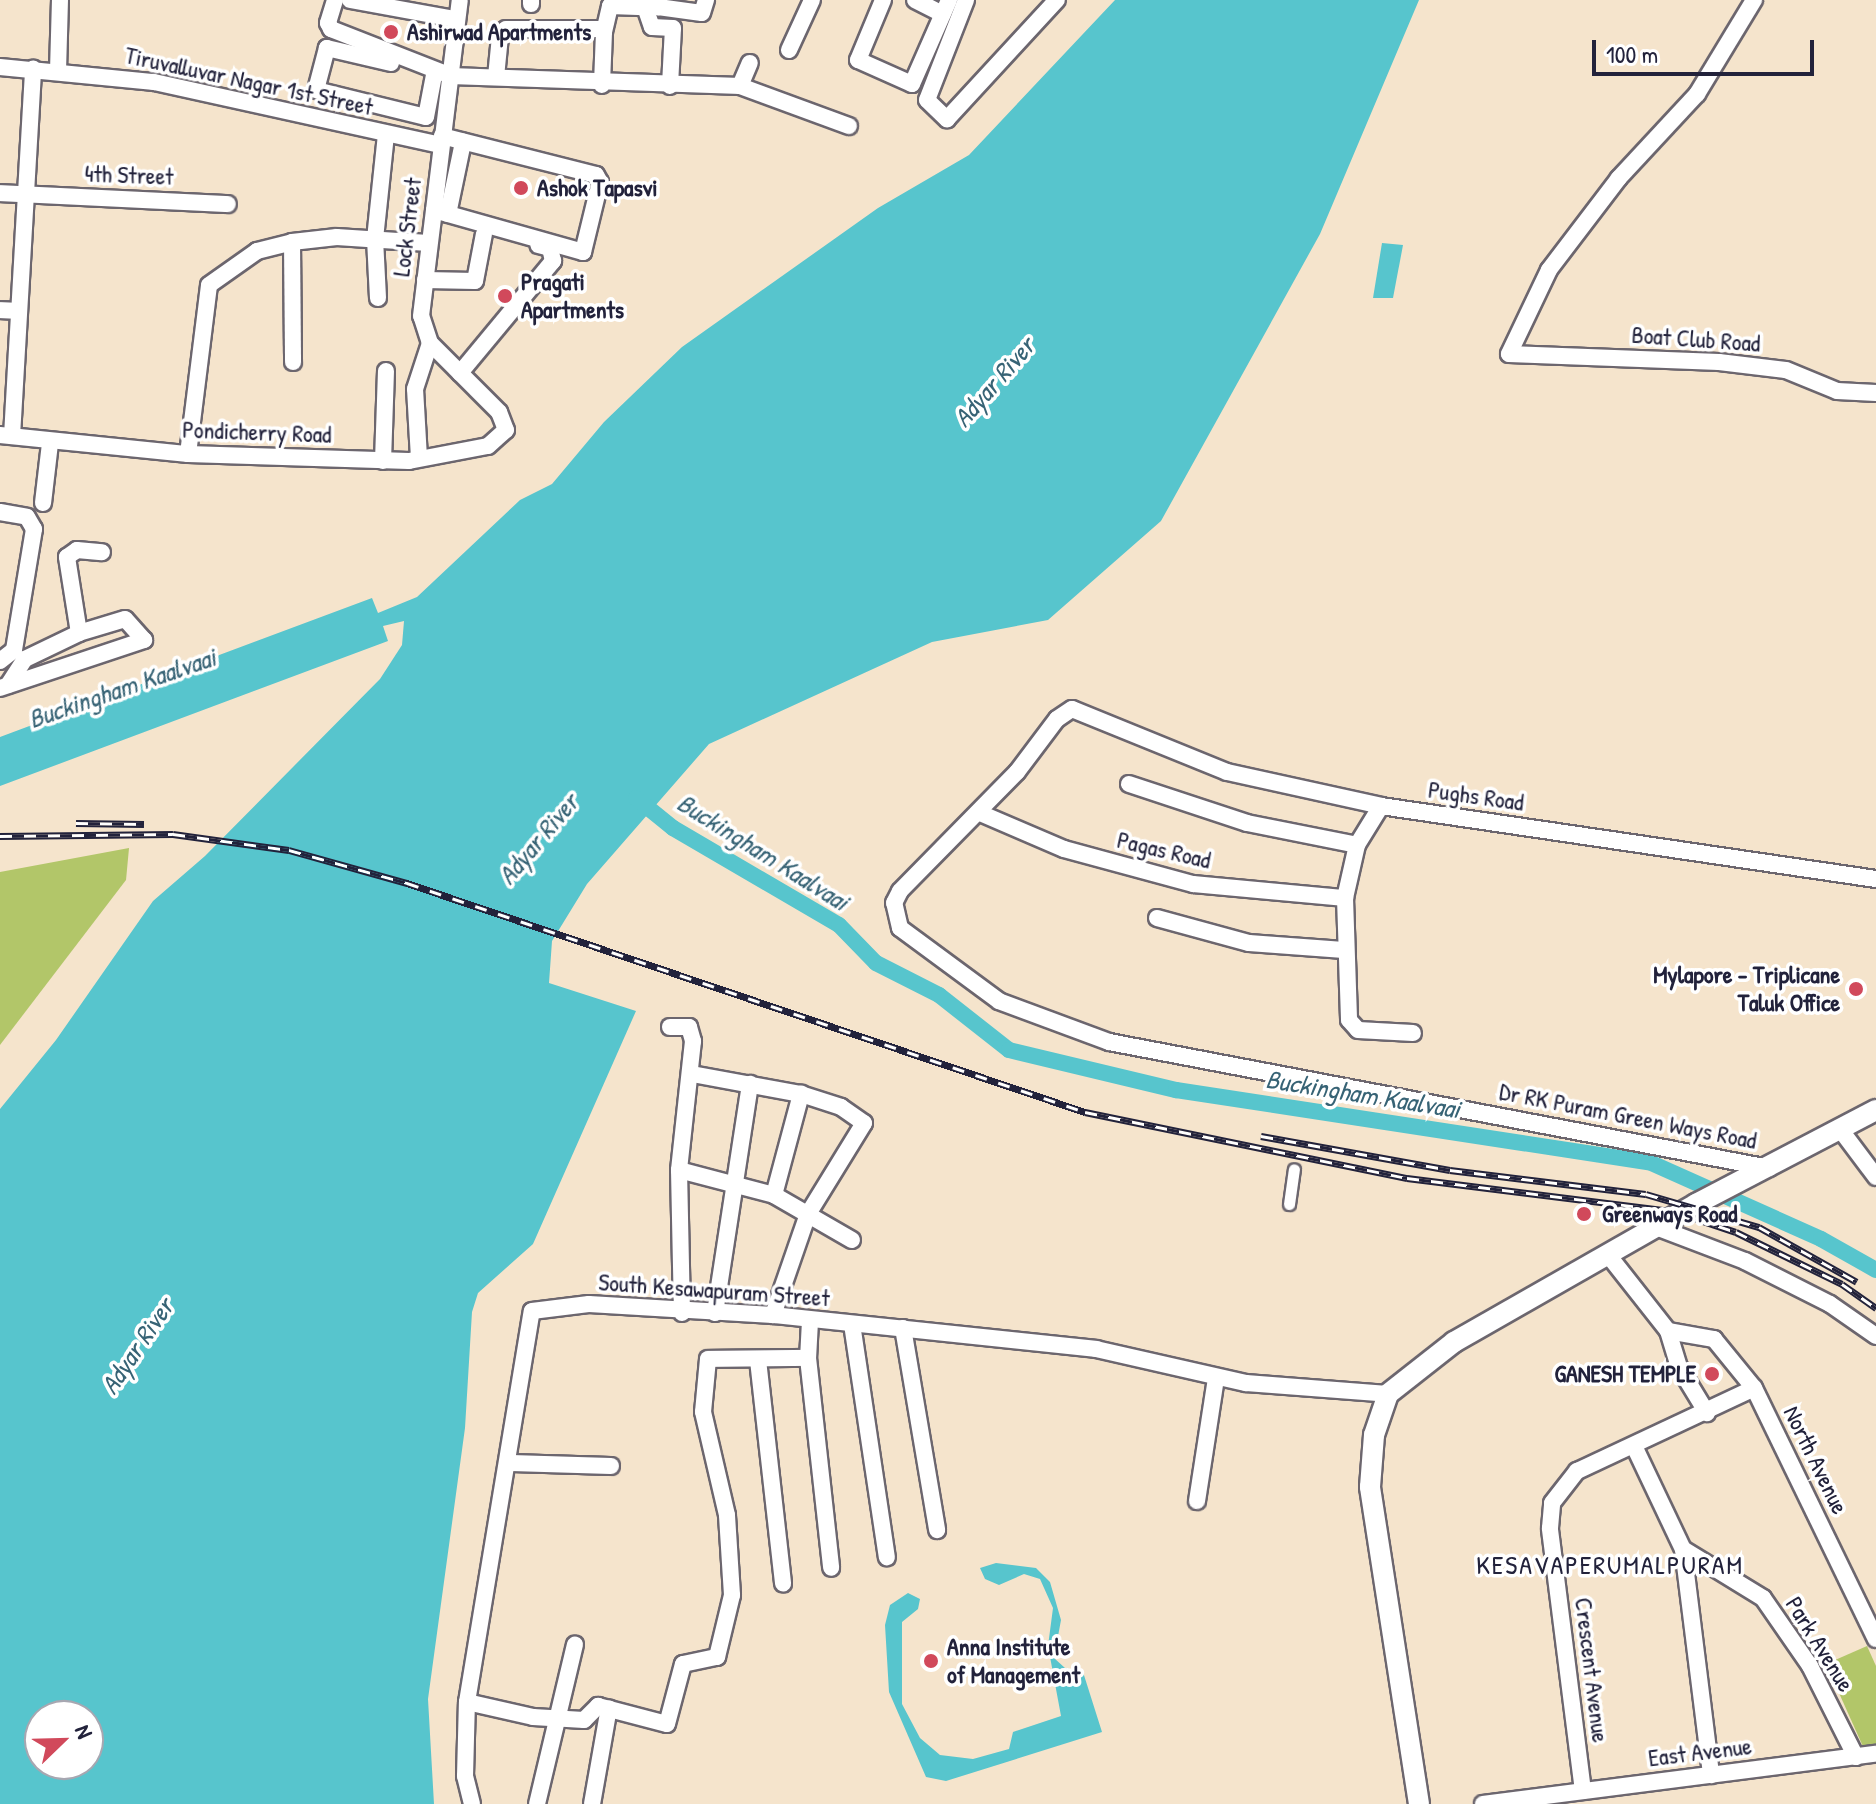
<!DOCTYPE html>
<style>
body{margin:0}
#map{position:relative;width:1876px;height:1804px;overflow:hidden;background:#f5e4cc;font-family:"Patrick Hand",sans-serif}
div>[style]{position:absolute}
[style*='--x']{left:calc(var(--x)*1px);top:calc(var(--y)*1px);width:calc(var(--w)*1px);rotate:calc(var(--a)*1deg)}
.green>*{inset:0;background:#b2c669}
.water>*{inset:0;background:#57c5cd}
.canal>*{height:16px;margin:-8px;padding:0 8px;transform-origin:8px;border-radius:8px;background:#57c5cd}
.roads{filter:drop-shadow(2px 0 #6c666e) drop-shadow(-2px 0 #6c666e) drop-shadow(0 2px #6c666e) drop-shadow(0 -2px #6c666e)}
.pedestrian>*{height:11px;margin:-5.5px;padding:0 5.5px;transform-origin:5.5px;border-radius:5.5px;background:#fff}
.minor>*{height:16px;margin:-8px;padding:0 8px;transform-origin:8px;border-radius:8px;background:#fff}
.tertiary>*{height:20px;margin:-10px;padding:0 10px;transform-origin:10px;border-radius:10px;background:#fff}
.rail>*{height:7px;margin-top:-3.5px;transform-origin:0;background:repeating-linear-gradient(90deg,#fff 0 12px,#22223b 0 24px);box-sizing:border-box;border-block:2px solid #22223b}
.dots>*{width:22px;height:22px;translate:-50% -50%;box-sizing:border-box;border:4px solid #fff;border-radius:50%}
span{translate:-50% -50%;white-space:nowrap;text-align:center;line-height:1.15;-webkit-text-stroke:7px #fff;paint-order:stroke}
.poi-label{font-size:24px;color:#22223b;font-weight:700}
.left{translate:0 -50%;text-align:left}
.right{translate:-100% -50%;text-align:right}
.street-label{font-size:24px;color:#22223b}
.water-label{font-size:26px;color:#376375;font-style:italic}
.neighbourhood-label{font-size:26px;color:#22223b;letter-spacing:2px}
.north{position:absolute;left:24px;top:1700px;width:80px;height:80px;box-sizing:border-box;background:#fff;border:2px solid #a7a7b1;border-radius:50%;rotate:67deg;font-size:22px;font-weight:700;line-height:32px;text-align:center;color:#22223b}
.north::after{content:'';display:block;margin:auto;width:28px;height:36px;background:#d1495b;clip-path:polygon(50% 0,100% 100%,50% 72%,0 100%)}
.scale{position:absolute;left:1592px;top:40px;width:222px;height:36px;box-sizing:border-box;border:4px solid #22223b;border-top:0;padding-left:10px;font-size:24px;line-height:28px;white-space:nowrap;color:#22223b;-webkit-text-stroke:6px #fff;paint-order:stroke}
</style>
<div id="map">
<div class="green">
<i style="clip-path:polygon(129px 848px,126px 880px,0 1045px,0 872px)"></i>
<i style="clip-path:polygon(1867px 1646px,1876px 1666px,1876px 1749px,1865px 1751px,1826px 1664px)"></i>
</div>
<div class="water">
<i style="clip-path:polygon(evenodd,1115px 0,1419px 0,1320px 234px,1161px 521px,1048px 620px,932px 642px,709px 744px,587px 884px,552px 941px,549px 983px,636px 1011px,533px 1244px,478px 1293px,472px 1312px,465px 1428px,428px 1699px,434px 1804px,0 1804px,0 1109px,56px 1040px,153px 901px,205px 856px,380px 679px,402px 645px,404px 621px,383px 626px,388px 641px,0 786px,0 737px,372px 598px,378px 613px,417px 597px,520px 500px,552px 484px,604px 422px,682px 347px,878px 208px,969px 155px,1115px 0,40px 1716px,88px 1716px,88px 1764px,40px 1764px,40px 1716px)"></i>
<i style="clip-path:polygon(1382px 243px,1403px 245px,1393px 298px,1373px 298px)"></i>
<i style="clip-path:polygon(996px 1563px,1036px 1568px,1050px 1582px,1061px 1620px,1054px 1658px,1065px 1668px,1083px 1672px,1102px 1732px,946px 1781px,926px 1777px,889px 1692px,885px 1625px,890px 1605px,908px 1593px,920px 1599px,918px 1609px,902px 1622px,902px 1704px,920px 1738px,940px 1755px,973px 1759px,1009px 1749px,1013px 1732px,1061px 1716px,1048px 1646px,1053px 1608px,1040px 1579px,1024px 1574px,999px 1585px,985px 1579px,980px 1568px)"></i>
</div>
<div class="canal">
<i style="--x:636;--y:798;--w:48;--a:39"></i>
<i style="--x:673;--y:828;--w:192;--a:30.3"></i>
<i style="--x:839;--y:925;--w:53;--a:45.8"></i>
<i style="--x:876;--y:963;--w:71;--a:26.9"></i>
<i style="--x:939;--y:995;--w:89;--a:38.2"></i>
<i style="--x:1009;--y:1050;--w:172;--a:13.5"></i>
<i style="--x:1176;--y:1090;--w:478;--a:8.7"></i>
<i style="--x:1649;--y:1162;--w:188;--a:24.1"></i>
<i style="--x:1821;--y:1239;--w:63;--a:29.4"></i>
</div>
<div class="roads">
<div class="pedestrian">
<i style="--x:1289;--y:1204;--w:35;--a:-82"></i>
</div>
<div class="minor">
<i style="--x:335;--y:0;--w:24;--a:107"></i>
<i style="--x:328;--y:23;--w:7;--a:63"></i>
<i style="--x:331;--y:29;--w:129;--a:21.4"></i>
<i style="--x:451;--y:76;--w:289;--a:2"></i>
<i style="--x:740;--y:86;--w:116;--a:20.2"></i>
<i style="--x:350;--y:0;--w:107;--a:10.3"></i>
<i style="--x:655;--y:0;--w:8;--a:67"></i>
<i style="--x:658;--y:7;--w:44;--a:7.8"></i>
<i style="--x:702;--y:13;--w:14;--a:-73"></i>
<i style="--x:883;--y:0;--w:65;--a:112.6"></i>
<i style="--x:858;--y:60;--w:59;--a:24"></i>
<i style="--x:912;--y:84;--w:92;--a:-66.2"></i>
<i style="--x:915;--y:0;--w:31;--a:27"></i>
<i style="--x:966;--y:0;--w:107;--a:111.3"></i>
<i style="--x:927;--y:100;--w:28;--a:44"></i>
<i style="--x:947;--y:119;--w:162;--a:-47.3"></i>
<i style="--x:1754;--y:0;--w:110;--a:121.2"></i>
<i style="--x:1697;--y:94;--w:115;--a:132.9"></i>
<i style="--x:1619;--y:178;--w:116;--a:127.3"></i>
<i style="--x:1549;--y:270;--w:93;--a:115.5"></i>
<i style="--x:1509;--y:354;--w:210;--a:2.2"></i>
<i style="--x:1719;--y:362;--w:67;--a:6.8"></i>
<i style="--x:1786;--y:370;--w:55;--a:22.4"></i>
<i style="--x:1837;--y:391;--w:39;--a:3"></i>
<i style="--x:531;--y:4;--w:4;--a:-90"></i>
<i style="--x:604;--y:32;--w:27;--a:-77"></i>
<i style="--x:610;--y:6;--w:35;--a:2"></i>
<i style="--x:645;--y:7;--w:21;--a:71"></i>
<i style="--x:652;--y:27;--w:21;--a:3"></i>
<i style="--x:673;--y:28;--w:58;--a:93"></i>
<i style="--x:789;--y:50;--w:55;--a:-65.3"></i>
<i style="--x:391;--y:63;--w:66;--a:-166.8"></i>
<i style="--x:327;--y:48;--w:43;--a:104.7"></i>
<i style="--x:316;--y:90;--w:113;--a:13.8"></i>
<i style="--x:426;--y:117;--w:43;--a:-79.2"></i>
<i style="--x:0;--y:67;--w:155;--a:5.6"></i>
<i style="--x:154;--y:82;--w:293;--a:12.4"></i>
<i style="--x:58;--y:71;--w:71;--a:-88.4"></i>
<i style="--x:496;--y:77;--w:41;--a:-84.4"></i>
<i style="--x:500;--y:36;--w:9;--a:-49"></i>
<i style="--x:506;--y:29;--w:94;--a:0"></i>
<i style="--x:600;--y:29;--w:5;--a:37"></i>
<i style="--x:604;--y:32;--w:53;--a:92.2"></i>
<i style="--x:740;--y:86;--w:25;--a:-67"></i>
<i style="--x:0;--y:193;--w:228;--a:2.8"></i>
<i style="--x:434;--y:210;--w:155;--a:15.7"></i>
<i style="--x:583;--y:252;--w:72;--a:-76.3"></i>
<i style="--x:600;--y:182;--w:8;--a:-120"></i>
<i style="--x:596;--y:175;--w:159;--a:-165.8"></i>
<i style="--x:448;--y:214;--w:74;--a:-78.2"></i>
<i style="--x:292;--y:242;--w:120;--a:89.5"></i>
<i style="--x:425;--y:280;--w:50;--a:1.1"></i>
<i style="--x:475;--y:281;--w:48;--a:-79.2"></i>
<i style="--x:378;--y:298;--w:59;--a:-92.9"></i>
<i style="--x:375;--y:239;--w:106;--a:-84"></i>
<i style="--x:0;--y:310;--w:18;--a:3"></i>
<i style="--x:460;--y:373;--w:146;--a:-50.3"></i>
<i style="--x:553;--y:261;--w:13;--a:-103"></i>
<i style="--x:550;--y:248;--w:12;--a:-166"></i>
<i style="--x:0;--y:435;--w:189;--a:5.8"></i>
<i style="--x:188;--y:454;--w:221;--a:1.8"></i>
<i style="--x:409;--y:461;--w:80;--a:-10.8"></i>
<i style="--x:488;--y:446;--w:24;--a:-42"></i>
<i style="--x:506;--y:430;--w:19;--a:-111"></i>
<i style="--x:499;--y:412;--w:98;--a:-135"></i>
<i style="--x:430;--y:343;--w:28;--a:-108"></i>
<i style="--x:421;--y:316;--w:318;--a:-83"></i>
<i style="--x:12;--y:436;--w:368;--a:-86.7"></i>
<i style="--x:188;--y:454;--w:170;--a:-82.9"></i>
<i style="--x:209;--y:285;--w:59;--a:-35.3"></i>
<i style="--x:257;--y:251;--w:36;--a:-14"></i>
<i style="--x:292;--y:242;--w:45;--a:-6.3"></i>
<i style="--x:337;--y:237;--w:91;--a:3.8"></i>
<i style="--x:419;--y:458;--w:69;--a:-93.3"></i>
<i style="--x:415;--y:389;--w:48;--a:-71.9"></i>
<i style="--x:383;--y:461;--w:90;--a:-88.1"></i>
<i style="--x:43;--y:503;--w:60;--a:-83.3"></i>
<i style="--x:0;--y:512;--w:27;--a:10"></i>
<i style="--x:27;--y:517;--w:14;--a:60"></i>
<i style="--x:34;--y:529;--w:123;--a:99.4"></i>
<i style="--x:14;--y:650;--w:18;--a:142"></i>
<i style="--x:8;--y:685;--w:31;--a:-57"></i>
<i style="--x:25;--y:659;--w:60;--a:-25.7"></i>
<i style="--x:79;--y:633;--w:77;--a:-99"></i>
<i style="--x:67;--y:557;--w:12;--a:-35"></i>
<i style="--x:77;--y:550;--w:25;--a:5"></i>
<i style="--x:0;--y:688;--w:152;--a:-18.4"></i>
<i style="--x:144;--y:640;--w:28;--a:-132"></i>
<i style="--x:125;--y:619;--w:48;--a:163.1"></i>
<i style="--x:1129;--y:784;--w:124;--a:18.3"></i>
<i style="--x:1247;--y:823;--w:112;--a:11.3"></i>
<i style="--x:1381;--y:806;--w:46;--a:121.6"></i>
<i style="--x:1357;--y:845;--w:54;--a:102.8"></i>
<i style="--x:1345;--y:898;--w:122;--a:88.1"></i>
<i style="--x:1349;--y:1020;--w:13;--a:48"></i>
<i style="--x:1358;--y:1030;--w:55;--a:3.1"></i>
<i style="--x:980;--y:813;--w:91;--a:23.2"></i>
<i style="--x:1064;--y:849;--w:134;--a:15.2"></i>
<i style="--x:1193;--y:884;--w:153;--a:5.3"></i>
<i style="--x:1157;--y:918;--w:95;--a:15.2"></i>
<i style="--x:1249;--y:943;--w:95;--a:4.2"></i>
<i style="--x:670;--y:1027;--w:19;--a:0"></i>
<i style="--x:689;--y:1027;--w:15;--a:74"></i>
<i style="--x:693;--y:1041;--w:130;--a:96.2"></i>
<i style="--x:679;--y:1170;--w:143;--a:88.8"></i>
<i style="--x:692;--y:1074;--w:111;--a:10.4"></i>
<i style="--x:801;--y:1094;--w:42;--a:18"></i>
<i style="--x:841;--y:1107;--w:28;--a:35"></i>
<i style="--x:864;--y:1123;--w:107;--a:121.6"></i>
<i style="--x:808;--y:1214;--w:107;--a:109.1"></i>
<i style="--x:1840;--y:1129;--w:60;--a:53.1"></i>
<i style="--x:1769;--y:1168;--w:672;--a:-169.19"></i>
<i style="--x:1109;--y:1042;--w:117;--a:-159.6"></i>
<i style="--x:999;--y:1001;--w:123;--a:-143.6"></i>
<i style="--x:900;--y:928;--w:26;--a:-103"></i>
<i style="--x:894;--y:903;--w:13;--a:-63"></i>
<i style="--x:900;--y:891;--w:167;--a:-45.5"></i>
<i style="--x:1017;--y:772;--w:66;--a:-53"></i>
<i style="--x:1057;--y:719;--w:18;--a:-34"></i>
<i style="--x:1072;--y:709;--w:167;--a:22.1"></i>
<i style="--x:1227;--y:772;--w:158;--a:12.4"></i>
<i style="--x:1381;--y:806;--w:500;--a:8.39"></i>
<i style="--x:679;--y:1170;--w:98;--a:14.7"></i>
<i style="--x:774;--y:1195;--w:90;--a:30"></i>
<i style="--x:774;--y:1195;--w:105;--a:-75"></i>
<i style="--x:1656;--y:1227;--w:95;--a:20.9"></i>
<i style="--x:1745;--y:1261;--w:95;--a:26.8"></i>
<i style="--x:1830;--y:1304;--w:56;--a:34.8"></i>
<i style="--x:1609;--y:1256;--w:95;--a:51.8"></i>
<i style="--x:1668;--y:1331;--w:47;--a:9.9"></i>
<i style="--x:1714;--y:1339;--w:63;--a:50.8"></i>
<i style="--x:1754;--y:1388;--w:279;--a:64.1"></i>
<i style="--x:715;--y:1313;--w:232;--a:-81.3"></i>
<i style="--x:810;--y:1321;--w:37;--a:93"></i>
<i style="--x:808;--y:1358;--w:211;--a:83.7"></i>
<i style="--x:852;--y:1324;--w:236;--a:81.5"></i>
<i style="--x:903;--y:1328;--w:205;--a:80.4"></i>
<i style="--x:1668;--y:1331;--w:38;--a:73"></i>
<i style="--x:1679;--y:1367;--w:54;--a:58.7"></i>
<i style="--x:758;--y:1360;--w:225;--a:83.6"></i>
<i style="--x:1634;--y:1446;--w:114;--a:64.6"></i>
<i style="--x:1683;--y:1549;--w:228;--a:82.9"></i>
<i style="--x:511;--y:1463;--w:100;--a:1.7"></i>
<i style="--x:1197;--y:1501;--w:124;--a:-81.2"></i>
<i style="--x:1683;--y:1549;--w:94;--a:31.5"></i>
<i style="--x:1763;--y:1598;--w:83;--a:55.3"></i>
<i style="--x:1810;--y:1666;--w:102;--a:63.2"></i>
<i style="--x:467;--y:1702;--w:68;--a:12.8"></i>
<i style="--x:533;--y:1717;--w:51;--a:3.4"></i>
<i style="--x:584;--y:1720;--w:20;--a:-45"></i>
<i style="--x:598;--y:1706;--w:71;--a:14.6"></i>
<i style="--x:667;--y:1724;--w:62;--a:-75.1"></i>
<i style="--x:683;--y:1664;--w:35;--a:-12"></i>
<i style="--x:717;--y:1657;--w:64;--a:-76.4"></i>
<i style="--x:732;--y:1595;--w:80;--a:-93.6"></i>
<i style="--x:727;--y:1515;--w:106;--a:-103.1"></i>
<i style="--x:703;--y:1412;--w:53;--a:-84.6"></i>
<i style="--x:708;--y:1359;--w:100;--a:-0.6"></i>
<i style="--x:1583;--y:1791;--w:265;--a:-97.2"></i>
<i style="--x:1550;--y:1528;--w:25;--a:-85"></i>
<i style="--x:1552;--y:1503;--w:41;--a:-52"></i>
<i style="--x:1577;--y:1471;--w:195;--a:-25.1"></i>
<i style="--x:472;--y:1804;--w:29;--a:-104"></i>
<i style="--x:465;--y:1776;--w:74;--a:-88.5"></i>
<i style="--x:467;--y:1702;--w:396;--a:-80.6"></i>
<i style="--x:532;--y:1311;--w:57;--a:-7"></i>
<i style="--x:589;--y:1304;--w:184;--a:3.4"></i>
<i style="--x:773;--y:1315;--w:325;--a:6"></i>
<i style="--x:1096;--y:1349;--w:154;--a:12.8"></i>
<i style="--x:1246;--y:1383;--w:142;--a:4.4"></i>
<i style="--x:537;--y:1804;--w:164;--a:-76.6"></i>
<i style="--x:592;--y:1804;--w:97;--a:-80"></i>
<i style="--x:1483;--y:1804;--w:396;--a:-7.3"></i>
</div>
<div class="tertiary">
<i style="--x:1419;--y:1804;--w:321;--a:-98.8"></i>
<i style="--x:1370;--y:1487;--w:52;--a:-85.6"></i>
<i style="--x:1374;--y:1435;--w:43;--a:-71.1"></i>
<i style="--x:1388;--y:1394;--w:84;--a:-38.2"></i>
<i style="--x:1454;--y:1342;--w:279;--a:-29.7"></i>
<i style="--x:1696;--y:1204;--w:203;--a:-27.6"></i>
</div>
</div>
<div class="rail">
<i style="--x:76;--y:823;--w:68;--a:0.8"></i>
<i style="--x:0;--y:836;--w:173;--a:-0.7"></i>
<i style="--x:173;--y:834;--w:117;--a:7.9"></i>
<i style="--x:289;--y:850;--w:123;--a:15.6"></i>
<i style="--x:407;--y:883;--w:716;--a:18.66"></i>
<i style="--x:1085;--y:1112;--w:329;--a:11.6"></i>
<i style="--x:1407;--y:1178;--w:268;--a:7.1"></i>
<i style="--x:1673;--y:1211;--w:66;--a:18.4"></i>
<i style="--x:1736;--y:1232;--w:118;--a:26.1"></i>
<i style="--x:1842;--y:1284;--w:42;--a:35.2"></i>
<i style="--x:1261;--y:1136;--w:192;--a:10.2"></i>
<i style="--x:1450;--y:1170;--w:197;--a:7"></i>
<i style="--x:1646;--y:1194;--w:118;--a:16.3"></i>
<i style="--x:1759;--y:1227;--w:112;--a:29.3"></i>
</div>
<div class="dots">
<i style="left:391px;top:32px;background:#d1495b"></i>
<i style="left:521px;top:188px;background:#d1495b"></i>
<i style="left:505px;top:296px;background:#d1495b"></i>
<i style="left:1856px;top:989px;background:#d1495b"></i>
<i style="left:1584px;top:1214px;background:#d1495b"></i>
<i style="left:1712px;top:1374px;background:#d1495b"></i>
<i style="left:931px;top:1661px;background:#d1495b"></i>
</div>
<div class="poi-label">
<span class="left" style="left:407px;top:32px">Ashirwad Apartments</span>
<span class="left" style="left:537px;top:188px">Ashok Tapasvi</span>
<span class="left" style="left:521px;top:296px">Pragati<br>Apartments</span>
<span class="right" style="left:1840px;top:989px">Mylapore - Triplicane<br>Taluk Office</span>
<span class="left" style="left:1602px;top:1214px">Greenways Road</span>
<span class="right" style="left:1696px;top:1374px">GANESH TEMPLE</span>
<span class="left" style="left:947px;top:1661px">Anna Institute<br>of Management</span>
</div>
<div class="street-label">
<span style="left:249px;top:81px;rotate:12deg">Tiruvalluvar Nagar 1st Street</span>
<span style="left:129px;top:175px;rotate:2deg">4th Street</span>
<span style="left:407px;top:227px;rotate:-83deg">Lock Street</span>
<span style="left:1696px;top:339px;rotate:4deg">Boat Club Road</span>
<span style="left:257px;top:432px;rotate:2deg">Pondicherry Road</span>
<span style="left:1476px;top:796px;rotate:8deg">Pughs Road</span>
<span style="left:1164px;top:850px;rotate:13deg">Pagas Road</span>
<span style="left:1628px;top:1116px;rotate:11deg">Dr RK Puram Green Ways Road</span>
<span style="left:714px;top:1290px;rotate:4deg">South Kesawapuram Street</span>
<span style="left:1816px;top:1460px;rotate:64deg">North Avenue</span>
<span style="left:1820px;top:1644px;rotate:58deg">Park Avenue</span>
<span style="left:1592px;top:1670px;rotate:83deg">Crescent Avenue</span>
<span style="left:1700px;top:1752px;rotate:-7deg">East Avenue</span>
</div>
<div class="water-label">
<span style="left:994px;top:382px;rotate:-49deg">Adyar River</span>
<span style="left:122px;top:688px;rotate:-19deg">Buckingham Kaalvaai</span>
<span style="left:538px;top:839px;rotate:-50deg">Adyar River</span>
<span style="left:763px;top:852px;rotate:32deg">Buckingham Kaalvaai</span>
<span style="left:1363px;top:1094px;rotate:9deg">Buckingham Kaalvaai</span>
<span style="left:137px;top:1346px;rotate:-56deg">Adyar River</span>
</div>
<div class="neighbourhood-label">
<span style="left:1610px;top:1565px">KESAVAPERUMALPURAM</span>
</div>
<div class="north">N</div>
<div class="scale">100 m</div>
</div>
